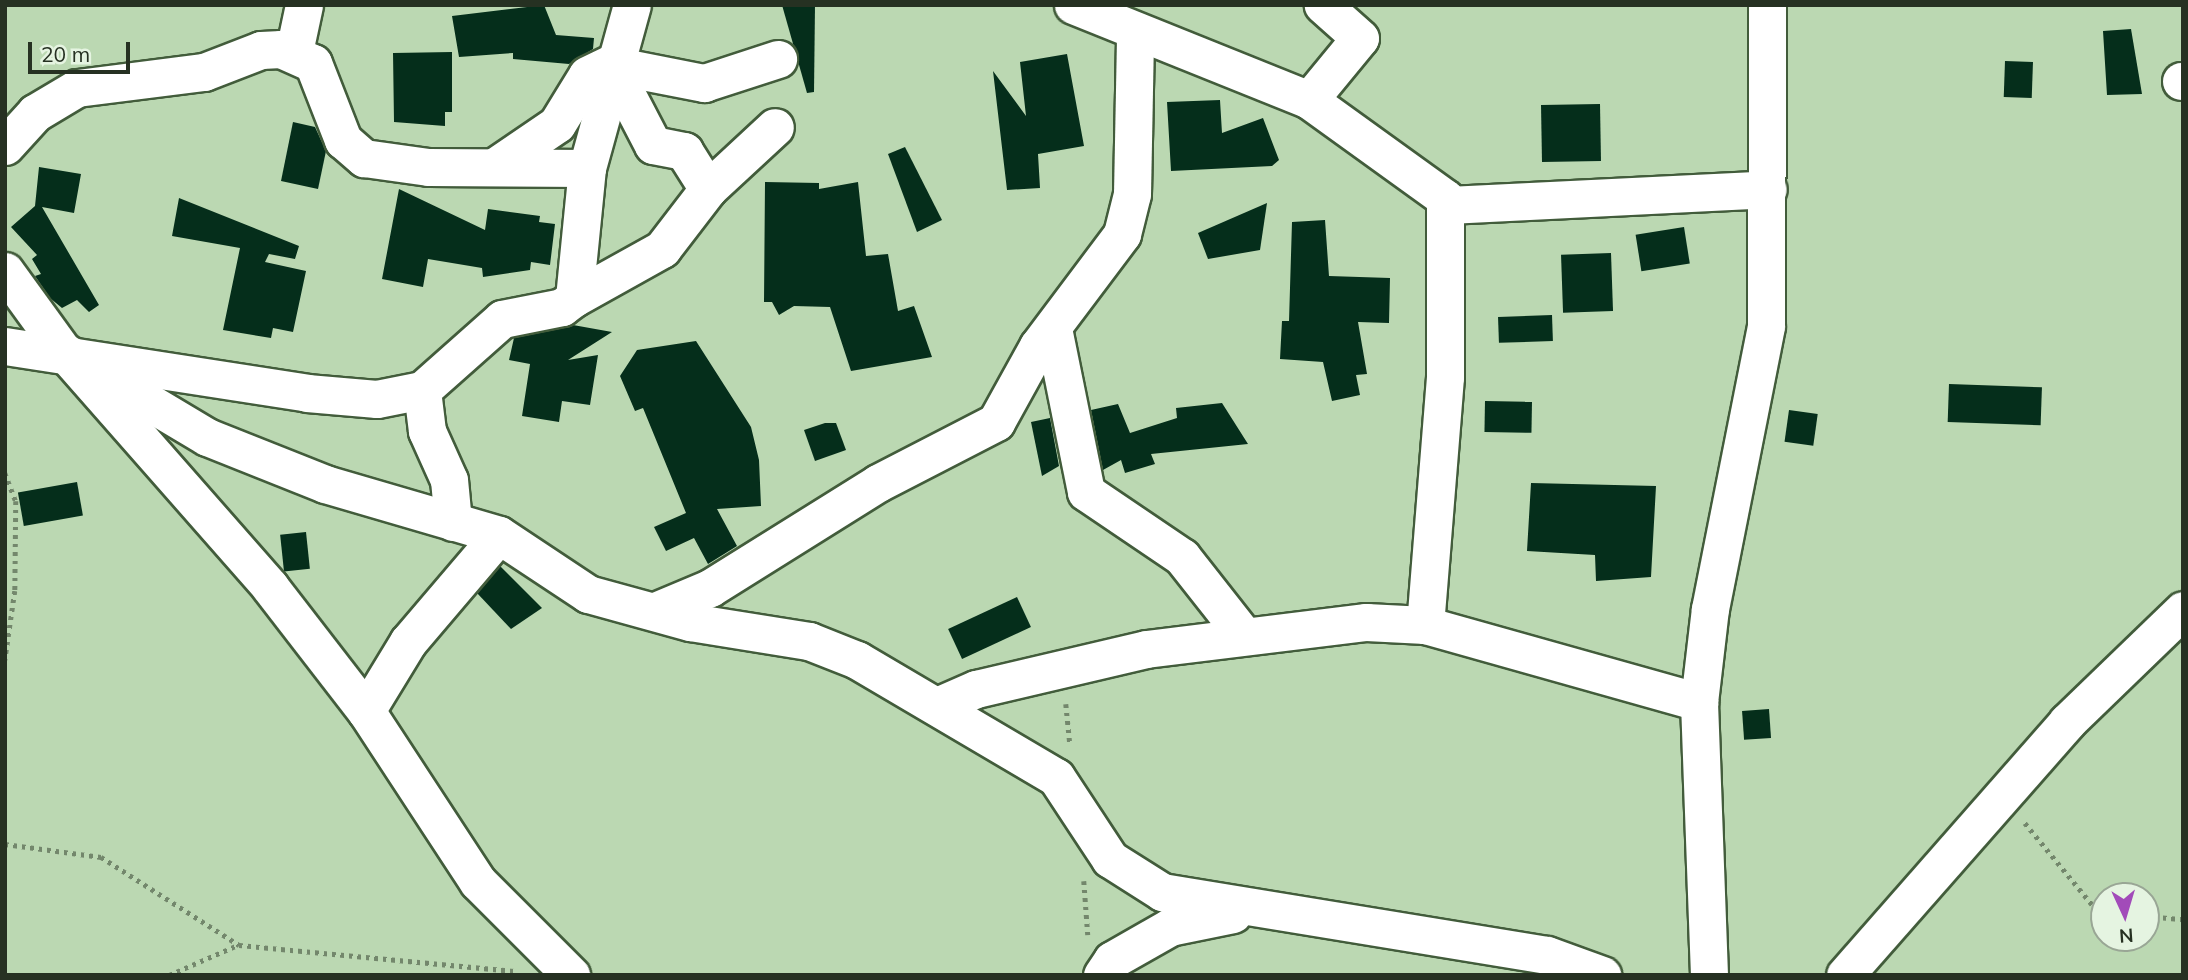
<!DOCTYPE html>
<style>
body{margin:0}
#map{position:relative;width:2188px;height:980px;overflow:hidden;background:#bbd8b2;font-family:Mulish,sans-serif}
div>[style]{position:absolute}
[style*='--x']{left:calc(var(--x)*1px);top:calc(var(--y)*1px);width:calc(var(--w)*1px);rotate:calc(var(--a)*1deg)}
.building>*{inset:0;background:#052e1b;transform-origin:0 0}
.path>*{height:4.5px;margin-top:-2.25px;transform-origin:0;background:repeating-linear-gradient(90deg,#73876c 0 3.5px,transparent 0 8.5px)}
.roads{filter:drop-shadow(2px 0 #425c3b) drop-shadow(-2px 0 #425c3b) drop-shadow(0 2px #425c3b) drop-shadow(0 -2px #425c3b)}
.street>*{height:37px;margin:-18.5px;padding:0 18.5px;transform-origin:18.5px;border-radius:18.5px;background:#fff}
span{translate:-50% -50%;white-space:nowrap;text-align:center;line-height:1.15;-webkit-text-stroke:7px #e5f4e1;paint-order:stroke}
.frame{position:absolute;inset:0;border:7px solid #263122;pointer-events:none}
.north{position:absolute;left:2090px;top:882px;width:70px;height:70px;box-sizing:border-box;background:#e5f4e1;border:2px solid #99a695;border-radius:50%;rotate:176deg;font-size:19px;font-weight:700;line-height:28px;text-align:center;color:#263122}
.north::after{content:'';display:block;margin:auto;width:24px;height:32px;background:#a24bb9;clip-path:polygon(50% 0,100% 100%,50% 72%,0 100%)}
.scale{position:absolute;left:28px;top:42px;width:102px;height:32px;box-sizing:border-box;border:4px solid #263122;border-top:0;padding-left:9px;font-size:21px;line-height:24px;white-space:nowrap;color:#263122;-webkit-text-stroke:5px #e5f4e1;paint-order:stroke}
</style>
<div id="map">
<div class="building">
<i style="clip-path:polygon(544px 5px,556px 35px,594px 38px,593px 49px,569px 64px,513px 59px,513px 53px,459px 57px,452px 16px)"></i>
<i style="clip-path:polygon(782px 5px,815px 5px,814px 92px,807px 93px)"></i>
<i style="clip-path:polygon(2131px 29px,2142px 94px,2107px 95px,2103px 31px)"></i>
<i style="clip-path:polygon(452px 52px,452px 112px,445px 112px,445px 126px,394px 122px,393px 53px)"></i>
<i style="clip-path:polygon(1067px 54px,1084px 146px,1038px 154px,1040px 188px,1007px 190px,993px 71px,1026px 116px,1020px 62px)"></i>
<i style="left:2005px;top:61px;width:28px;height:36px;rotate:2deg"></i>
<i style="clip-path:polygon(1220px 100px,1222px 133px,1263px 118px,1279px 160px,1272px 166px,1171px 171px,1167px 102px)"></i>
<i style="left:1600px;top:104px;width:57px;height:59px;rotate:89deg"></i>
<i style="clip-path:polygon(293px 122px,315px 127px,326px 151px,318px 189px,281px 181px)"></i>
<i style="clip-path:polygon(905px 147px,942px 220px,917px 232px,888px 154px)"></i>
<i style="clip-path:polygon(39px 167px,81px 174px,74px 213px,42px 207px,99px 305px,89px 312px,77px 300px,62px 308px,50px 298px,35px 276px,41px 274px,32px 259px,37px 255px,11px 227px,35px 206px)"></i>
<i style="clip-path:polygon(765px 182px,819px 183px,819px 189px,858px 182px,866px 256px,888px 254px,898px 311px,914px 306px,932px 357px,851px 371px,830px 307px,794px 306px,779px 315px,772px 302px,764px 302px)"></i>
<i style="clip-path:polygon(399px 189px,485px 230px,488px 209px,540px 216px,539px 222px,555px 224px,550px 265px,531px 262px,530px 270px,483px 277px,482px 268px,428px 259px,423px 287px,382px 279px)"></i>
<i style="clip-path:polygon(179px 198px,299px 246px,295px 259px,269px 254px,265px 262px,306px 271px,293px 332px,273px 328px,271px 338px,223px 330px,240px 248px,172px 236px)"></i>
<i style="clip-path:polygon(1267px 203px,1260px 250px,1208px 259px,1198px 233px)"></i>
<i style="clip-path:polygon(1325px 220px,1329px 276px,1390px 278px,1389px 323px,1358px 322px,1367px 374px,1356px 375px,1360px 395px,1332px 401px,1323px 362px,1280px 359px,1282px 321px,1289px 321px,1292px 222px)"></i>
<i style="left:1684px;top:227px;width:37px;height:49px;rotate:81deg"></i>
<i style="left:1611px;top:253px;width:58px;height:50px;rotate:88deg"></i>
<i style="left:1552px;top:315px;width:26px;height:54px;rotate:88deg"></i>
<i style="clip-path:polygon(573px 325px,612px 332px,568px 360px,598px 355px,590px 405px,562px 401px,559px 422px,522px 416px,530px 364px,509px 360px,514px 338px)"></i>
<i style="clip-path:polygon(696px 341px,751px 427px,759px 460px,761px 506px,717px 509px,737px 546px,708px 564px,694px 538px,666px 551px,654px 527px,686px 513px,643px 408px,635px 411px,620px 376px,637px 350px)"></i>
<i style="left:1949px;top:384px;width:93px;height:38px;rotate:2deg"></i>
<i style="left:1485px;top:401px;width:47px;height:31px;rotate:1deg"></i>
<i style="clip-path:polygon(1222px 403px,1248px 444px,1151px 454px,1155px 464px,1125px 473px,1121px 460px,1103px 470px,1091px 410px,1118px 404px,1130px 433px,1177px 418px,1176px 408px)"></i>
<i style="left:1789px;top:410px;width:29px;height:32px;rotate:8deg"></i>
<i style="clip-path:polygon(1050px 418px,1059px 466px,1042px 476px,1031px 422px)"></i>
<i style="clip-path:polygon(825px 423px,836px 423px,846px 450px,815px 461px,804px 430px)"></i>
<i style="left:77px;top:482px;width:34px;height:60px;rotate:80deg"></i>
<i style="clip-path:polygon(1531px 483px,1656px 486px,1651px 577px,1596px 581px,1595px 555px,1527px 551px)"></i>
<i style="left:306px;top:532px;width:37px;height:26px;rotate:84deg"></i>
<i style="clip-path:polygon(500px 566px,542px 608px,511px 629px,477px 593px)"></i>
<i style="left:1017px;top:597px;width:33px;height:76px;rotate:65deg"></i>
<i style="left:1769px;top:709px;width:29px;height:27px;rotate:86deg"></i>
</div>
<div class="path">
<i style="--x:5;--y:473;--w:30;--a:69"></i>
<i style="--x:16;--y:501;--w:90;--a:90.6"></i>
<i style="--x:15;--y:591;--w:70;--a:98.2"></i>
<i style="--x:1066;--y:704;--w:40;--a:84.3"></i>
<i style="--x:2025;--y:823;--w:112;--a:50.5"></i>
<i style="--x:2096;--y:909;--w:8;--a:14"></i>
<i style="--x:5;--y:844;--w:97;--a:7.7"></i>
<i style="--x:101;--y:857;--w:164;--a:32.5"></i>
<i style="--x:239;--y:945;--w:277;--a:5.4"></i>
<i style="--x:1084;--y:881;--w:54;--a:85.8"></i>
<i style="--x:2146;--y:916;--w:37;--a:5"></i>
<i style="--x:169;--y:975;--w:75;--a:-23.5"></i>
</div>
<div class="roads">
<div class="street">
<i style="--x:1073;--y:5;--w:254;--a:21.9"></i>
<i style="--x:1309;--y:100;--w:168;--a:35.8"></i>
<i style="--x:1445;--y:198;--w:179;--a:90"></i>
<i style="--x:1445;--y:377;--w:249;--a:94.6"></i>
<i style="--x:294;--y:52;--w:48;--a:-78"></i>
<i style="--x:617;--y:66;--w:89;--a:11.1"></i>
<i style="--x:704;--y:83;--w:78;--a:-18"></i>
<i style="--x:615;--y:72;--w:82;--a:62.5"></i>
<i style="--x:653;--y:145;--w:32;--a:11"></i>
<i style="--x:684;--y:151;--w:45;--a:57.7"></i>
<i style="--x:708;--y:189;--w:91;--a:-42.8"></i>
<i style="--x:2181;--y:81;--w:2;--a:0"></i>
<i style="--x:1309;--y:100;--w:80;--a:-50.6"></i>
<i style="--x:1360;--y:38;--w:50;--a:-138.3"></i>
<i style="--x:5;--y:146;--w:45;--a:-47.7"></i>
<i style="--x:35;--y:113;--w:49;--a:-30.8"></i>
<i style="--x:77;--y:88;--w:128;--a:-7.2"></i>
<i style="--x:204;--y:72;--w:61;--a:-21.1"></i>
<i style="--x:261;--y:50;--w:20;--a:-3"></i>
<i style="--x:281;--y:49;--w:35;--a:24"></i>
<i style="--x:313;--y:63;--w:83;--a:68.7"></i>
<i style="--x:343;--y:140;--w:28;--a:41"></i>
<i style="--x:364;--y:158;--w:65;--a:8"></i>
<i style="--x:428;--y:167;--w:159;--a:0.4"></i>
<i style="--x:494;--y:167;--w:76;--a:-34.3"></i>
<i style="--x:557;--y:124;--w:57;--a:-58.5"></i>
<i style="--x:587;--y:75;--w:34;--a:-26"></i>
<i style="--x:1446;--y:205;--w:322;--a:-2.8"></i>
<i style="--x:5;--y:271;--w:99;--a:54.1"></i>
<i style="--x:63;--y:351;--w:314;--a:48.7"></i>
<i style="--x:270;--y:587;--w:157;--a:52.3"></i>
<i style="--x:366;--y:711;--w:204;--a:56.8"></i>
<i style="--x:478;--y:882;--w:132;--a:45"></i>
<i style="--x:574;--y:298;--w:101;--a:-29.1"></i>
<i style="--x:662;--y:249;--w:76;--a:-52.5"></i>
<i style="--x:1053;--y:328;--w:167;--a:78.6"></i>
<i style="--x:1086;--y:492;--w:116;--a:34.1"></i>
<i style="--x:1182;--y:557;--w:95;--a:51.8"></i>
<i style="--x:5;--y:346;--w:306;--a:8.8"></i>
<i style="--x:307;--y:393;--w:70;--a:4.9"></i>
<i style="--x:377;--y:399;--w:46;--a:-11.3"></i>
<i style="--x:63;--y:351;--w:168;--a:30.8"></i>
<i style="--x:207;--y:437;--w:127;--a:21.7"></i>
<i style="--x:325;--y:484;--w:181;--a:16.3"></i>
<i style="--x:499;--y:535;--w:107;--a:33.5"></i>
<i style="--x:588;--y:594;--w:106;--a:15.4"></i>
<i style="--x:690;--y:622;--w:121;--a:9.1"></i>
<i style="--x:809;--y:641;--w:52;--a:21.6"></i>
<i style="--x:857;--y:660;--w:231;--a:30.5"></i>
<i style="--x:1056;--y:777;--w:98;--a:56.6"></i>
<i style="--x:1110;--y:859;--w:62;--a:32.4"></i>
<i style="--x:1162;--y:892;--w:390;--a:9.3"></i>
<i style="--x:1547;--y:955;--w:59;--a:20"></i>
<i style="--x:453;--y:522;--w:42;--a:-95.4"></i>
<i style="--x:449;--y:480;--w:54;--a:-114.2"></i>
<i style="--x:427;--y:431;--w:41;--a:-97"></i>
<i style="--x:422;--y:390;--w:107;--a:-41.6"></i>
<i style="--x:502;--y:319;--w:61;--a:-11.3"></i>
<i style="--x:562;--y:307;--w:15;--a:-37"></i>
<i style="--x:574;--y:298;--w:131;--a:-84.3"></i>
<i style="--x:587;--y:168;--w:169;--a:-74.6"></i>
<i style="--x:655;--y:611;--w:60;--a:-22.7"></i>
<i style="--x:710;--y:588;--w:198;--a:-32"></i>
<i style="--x:878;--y:483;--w:133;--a:-27.3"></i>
<i style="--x:996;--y:422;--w:87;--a:-61.1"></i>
<i style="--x:1038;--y:346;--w:140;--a:-53.1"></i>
<i style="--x:1122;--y:234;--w:41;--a:-76"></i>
<i style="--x:1132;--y:194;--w:162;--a:-88.9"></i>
<i style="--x:937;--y:706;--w:43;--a:-23.6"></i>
<i style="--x:976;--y:689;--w:175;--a:-13.2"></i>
<i style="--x:1146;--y:649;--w:222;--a:-7"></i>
<i style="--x:1366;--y:622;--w:59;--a:2.9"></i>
<i style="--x:1425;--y:625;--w:285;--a:15.7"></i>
<i style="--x:366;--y:711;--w:81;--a:-58.7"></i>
<i style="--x:408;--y:642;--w:140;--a:-49.6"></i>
<i style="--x:1102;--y:975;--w:18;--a:-56"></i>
<i style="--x:1112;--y:960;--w:67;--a:-29.6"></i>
<i style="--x:1170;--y:927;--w:64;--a:-11.7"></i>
<i style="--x:1709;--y:975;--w:273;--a:-92.1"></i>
<i style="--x:1699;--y:702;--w:94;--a:-83.3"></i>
<i style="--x:1710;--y:609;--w:288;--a:-78.8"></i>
<i style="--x:1766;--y:326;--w:321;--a:-89.8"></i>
<i style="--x:1845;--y:975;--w:337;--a:-48.7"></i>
<i style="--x:2067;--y:722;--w:161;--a:-44"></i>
</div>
</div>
<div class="frame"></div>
<div class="north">N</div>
<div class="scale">20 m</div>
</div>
